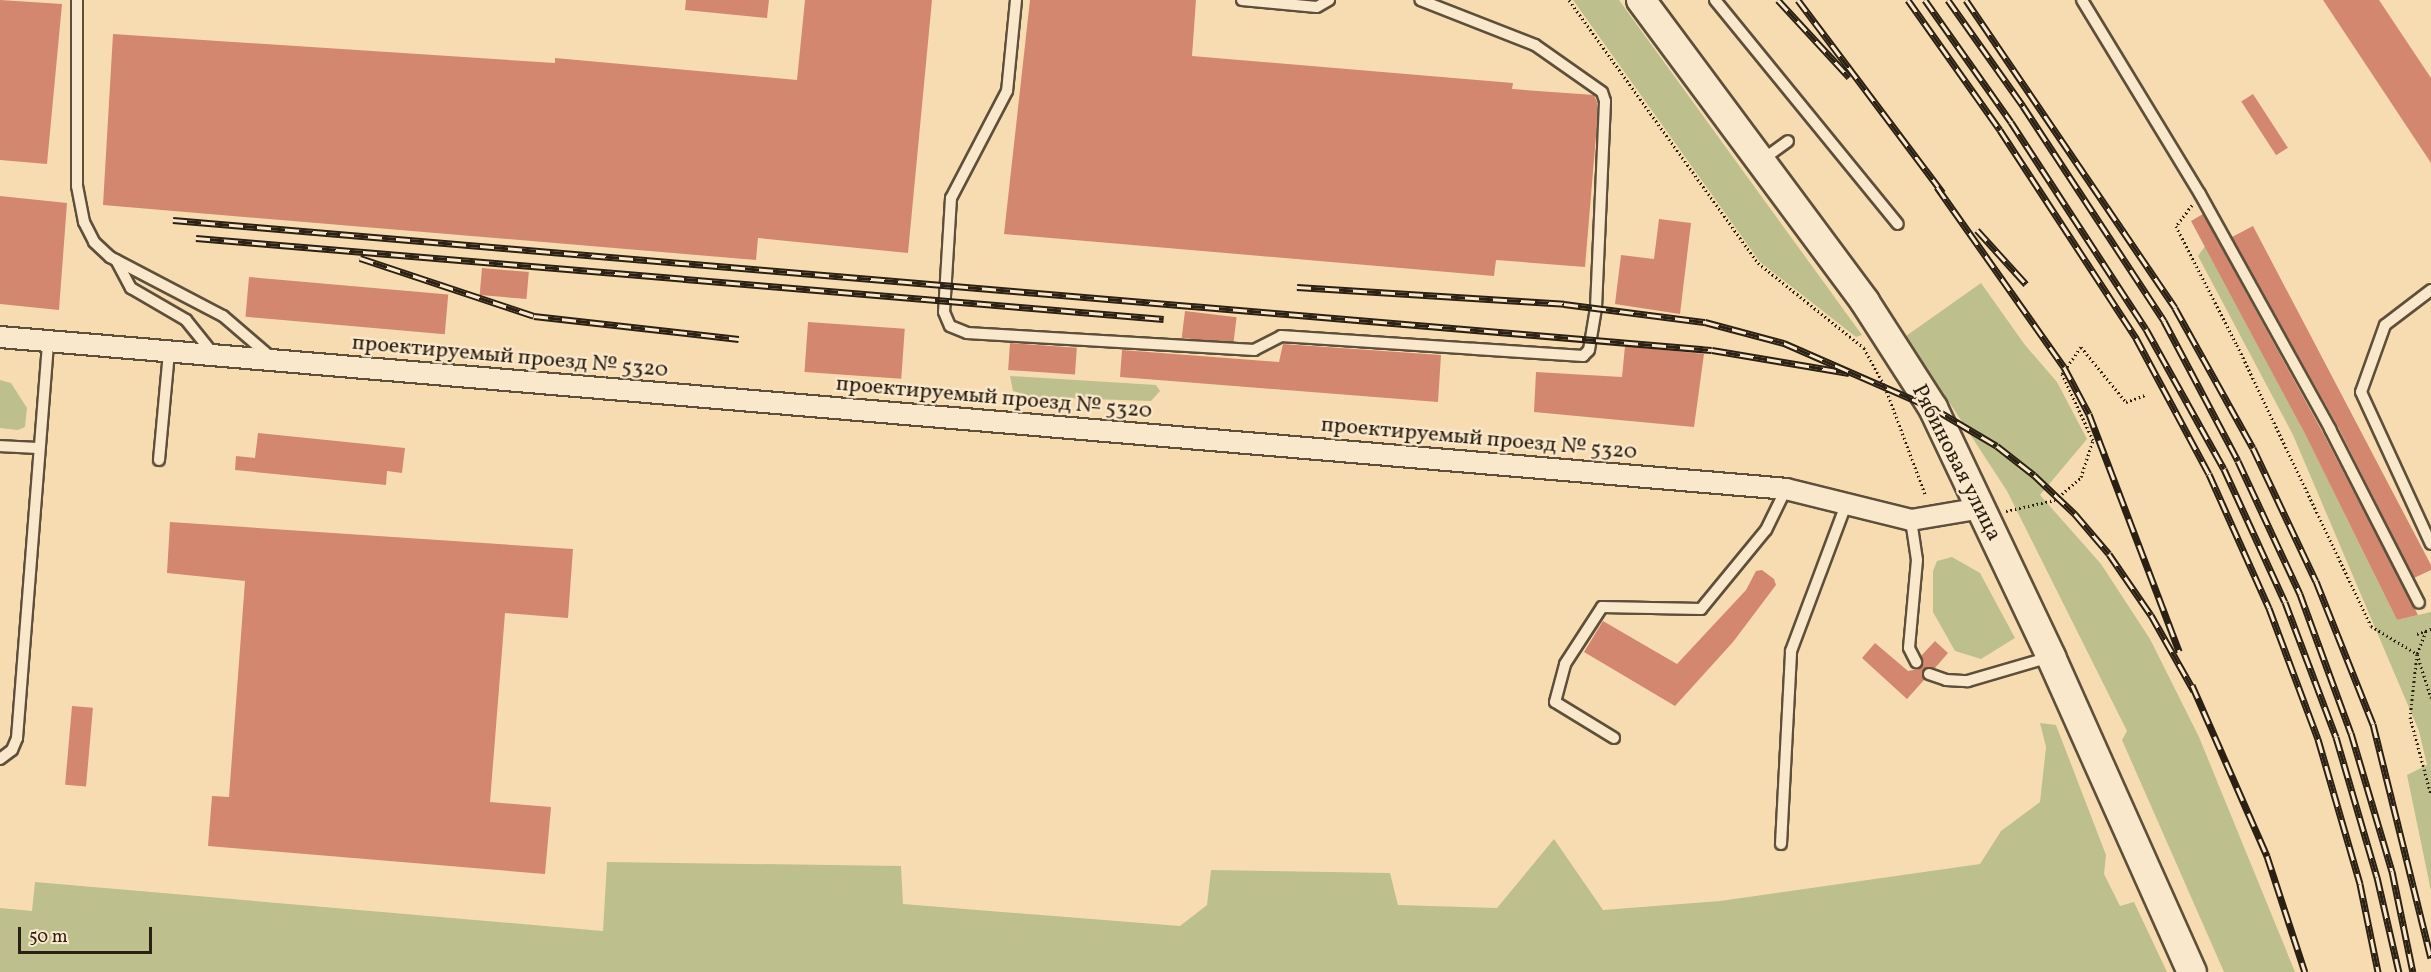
<!DOCTYPE html>
<meta charset="utf-8">
<style>
body{margin:0}
#map{position:relative;width:2431px;height:972px;overflow:hidden;background:#f8dcb1;font-family:Vollkorn,serif}
div>[style]{position:absolute}
[style*='--x']{left:calc(var(--x)*1px);top:calc(var(--y)*1px);width:calc(var(--w)*1px);rotate:calc(var(--a)*1deg)}
.green>*{inset:0;background:#bdc08c}
.building>*{inset:0;background:#d4876f;transform-origin:0 0}
.path>*{height:3px;margin-top:-1.5px;transform-origin:0;background:repeating-linear-gradient(90deg,#2b2014 0 1.5px,transparent 0 4.5px)}
.roads{filter:drop-shadow(2px 0 #5e4f3b) drop-shadow(-2px 0 #5e4f3b) drop-shadow(0 2px #5e4f3b) drop-shadow(0 -2px #5e4f3b)}
.lane>*{height:10px;margin:-5px;padding:0 5px;transform-origin:5px;border-radius:5px;background:#fae8cc}
.street>*{height:20px;margin:-10px;padding:0 10px;transform-origin:10px;border-radius:10px;background:#fae8cc}
.secondary>*{height:28px;margin:-14px;padding:0 14px;transform-origin:14px;border-radius:14px;background:#fae8cc}
.rail>*{height:7px;margin-top:-3.5px;transform-origin:0;background:repeating-linear-gradient(90deg,#fae8cc 0 14px,#2b2014 0 28px);box-sizing:border-box;border-block:2px solid #2b2014}
span{translate:-50% -50%;white-space:nowrap;text-align:center;line-height:1.15;-webkit-text-stroke:4.5px #fae8cc;paint-order:stroke}
.street-label{font-size:22px;color:#2b2014}
.scale{position:absolute;left:18px;top:927px;width:134px;height:27px;box-sizing:border-box;border:3px solid #2b2014;border-top:0;padding-left:8px;font-size:18px;line-height:21px;white-space:nowrap;color:#2b2014;-webkit-text-stroke:4px #fae8cc;paint-order:stroke}
</style>
<div id="map">
<div class="green">
<i style="clip-path:polygon(1573px 0,1619px 0,1862px 335px,1856px 337px,1760px 262px)"></i>
<i style="clip-path:polygon(2205px 246px,2305px 434px,2397px 620px,2431px 612px,2431px 891px,2407px 775px,2427px 765px,2419px 731px,2293px 435px,2198px 256px)"></i>
<i style="clip-path:polygon(1981px 283px,2025px 345px,2057px 382px,2087px 439px,2040px 495px,2101px 564px,2150px 639px,2199px 737px,2295px 972px,2224px 972px,2122px 740px,2127px 731px,2007px 491px,1906px 336px)"></i>
<i style="clip-path:polygon(1010px 376px,1156px 385px,1160px 391px,1151px 401px,1033px 397px,1013px 391px)"></i>
<i style="clip-path:polygon(0 380px,11px 383px,27px 408px,25px 427px,18px 430px,0 428px)"></i>
<i style="clip-path:polygon(1952px 557px,1980px 573px,2015px 638px,1981px 659px,1955px 651px,1933px 612px,1933px 571px,1937px 561px)"></i>
<i style="clip-path:polygon(2040px 723px,2056px 725px,2106px 855px,2104px 874px,2120px 906px,2134px 902px,2167px 972px,0 972px,0 908px,32px 911px,35px 882px,603px 931px,607px 862px,901px 866px,903px 904px,1180px 926px,1207px 905px,1211px 870px,1390px 873px,1398px 905px,1497px 908px,1554px 839px,1603px 910px,1720px 901px,1980px 864px,2001px 831px,2040px 802px,2046px 747px)"></i>
</div>
<div class="building">
<i style="clip-path:polygon(0 0,62px 4px,47px 164px,0 160px)"></i>
<i style="clip-path:polygon(686px 0,769px 0,767px 18px,685px 10px)"></i>
<i style="clip-path:polygon(805px 0,932px 0,908px 253px,758px 238px,756px 260px,103px 205px,113px 34px,555px 63px,555px 58px,797px 80px)"></i>
<i style="clip-path:polygon(1030px 0,1196px 0,1192px 56px,1513px 83px,1512px 89px,1594px 95px,1597px 102px,1597px 124px,1585px 267px,1496px 260px,1494px 276px,1004px 234px)"></i>
<i style="clip-path:polygon(2323px 0,2379px 0,2431px 78px,2431px 163px)"></i>
<i style="left:2253px;top:94px;width:64px;height:14px;rotate:57deg"></i>
<i style="clip-path:polygon(0 196px,67px 203px,59px 310px,0 304px)"></i>
<i style="clip-path:polygon(2203px 214px,2323px 433px,2418px 615px,2397px 620px,2305px 434px,2191px 221px)"></i>
<i style="clip-path:polygon(1659px 219px,1691px 223px,1680px 314px,1615px 304px,1621px 255px,1654px 259px)"></i>
<i style="clip-path:polygon(2253px 226px,2431px 565px,2431px 570px,2414px 578px,2337px 425px,2232px 237px)"></i>
<i style="left:482px;top:268px;width:47px;height:27px;rotate:5deg"></i>
<i style="left:249px;top:277px;width:200px;height:40px;rotate:5deg"></i>
<i style="left:1185px;top:311px;width:52px;height:27px;rotate:7deg"></i>
<i style="left:808px;top:322px;width:97px;height:50px;rotate:4deg"></i>
<i style="left:1010px;top:343px;width:67px;height:27px;rotate:4deg"></i>
<i style="clip-path:polygon(1283px 344px,1441px 355px,1438px 402px,1120px 377px,1122px 350px,1279px 362px)"></i>
<i style="clip-path:polygon(1625px 346px,1704px 354px,1694px 427px,1534px 412px,1536px 372px,1622px 377px)"></i>
<i style="clip-path:polygon(258px 433px,405px 448px,402px 473px,387px 471px,386px 485px,235px 470px,236px 456px,255px 458px)"></i>
<i style="clip-path:polygon(170px 522px,573px 549px,568px 618px,505px 613px,490px 802px,551px 807px,545px 874px,208px 846px,212px 796px,229px 797px,245px 581px,167px 573px)"></i>
<i style="clip-path:polygon(1762px 570px,1774px 579px,1776px 585px,1733px 642px,1675px 706px,1584px 652px,1603px 621px,1677px 664px,1746px 590px,1756px 571px)"></i>
<i style="clip-path:polygon(1935px 641px,1948px 653px,1935px 668px,1924px 669px,1924px 680px,1907px 699px,1862px 658px,1875px 643px,1908px 671px,1919px 669px,1923px 663px,1921px 656px)"></i>
<i style="left:72px;top:706px;width:21px;height:79px;rotate:5deg"></i>
</div>
<div class="path">
<i style="--x:1569;--y:0;--w:324;--a:54.3"></i>
<i style="--x:1758;--y:263;--w:136;--a:38.7"></i>
<i style="--x:1864;--y:348;--w:44;--a:61.7"></i>
<i style="--x:1885;--y:387;--w:114;--a:69.5"></i>
<i style="--x:2192;--y:205;--w:26;--a:127"></i>
<i style="--x:2176;--y:226;--w:134;--a:62.9"></i>
<i style="--x:2237;--y:345;--w:311;--a:64.5"></i>
<i style="--x:2371;--y:626;--w:54;--a:31.3"></i>
<i style="--x:2417;--y:654;--w:46;--a:72.3"></i>
<i style="--x:2006;--y:511;--w:50;--a:-12.7"></i>
<i style="--x:2055;--y:500;--w:35;--a:-41"></i>
<i style="--x:2081;--y:477;--w:39;--a:-72"></i>
<i style="--x:2093;--y:440;--w:73;--a:-115.2"></i>
<i style="--x:2062;--y:374;--w:33;--a:-55"></i>
<i style="--x:2081;--y:347;--w:71;--a:50.7"></i>
<i style="--x:2126;--y:402;--w:20;--a:-20"></i>
<i style="--x:2426;--y:631;--w:25;--a:111"></i>
<i style="--x:2417;--y:654;--w:63;--a:96.3"></i>
<i style="--x:2410;--y:717;--w:81;--a:74.9"></i>
<i style="--x:2417;--y:634;--w:15;--a:-20"></i>
</div>
<div class="roads">
<div class="lane">
<i style="--x:77;--y:0;--w:186;--a:90"></i>
<i style="--x:77;--y:186;--w:37;--a:79"></i>
<i style="--x:84;--y:222;--w:22;--a:63"></i>
<i style="--x:94;--y:242;--w:22;--a:43"></i>
<i style="--x:110;--y:257;--w:127;--a:27.6"></i>
<i style="--x:223;--y:316;--w:66;--a:40.7"></i>
<i style="--x:1016;--y:0;--w:91;--a:95.6"></i>
<i style="--x:1007;--y:91;--w:121;--a:117.6"></i>
<i style="--x:951;--y:198;--w:114;--a:93.5"></i>
<i style="--x:944;--y:312;--w:15;--a:67"></i>
<i style="--x:950;--y:326;--w:18;--a:22"></i>
<i style="--x:967;--y:333;--w:288;--a:3.4"></i>
<i style="--x:1254;--y:350;--w:30;--a:-27"></i>
<i style="--x:1281;--y:336;--w:303;--a:3.8"></i>
<i style="--x:1583;--y:356;--w:8;--a:-45"></i>
<i style="--x:1589;--y:350;--w:43;--a:-80.5"></i>
<i style="--x:1596;--y:308;--w:207;--a:-87.5"></i>
<i style="--x:1605;--y:101;--w:9;--a:-108"></i>
<i style="--x:1602;--y:92;--w:82;--a:-145"></i>
<i style="--x:1535;--y:45;--w:123;--a:-158.6"></i>
<i style="--x:1242;--y:0;--w:75;--a:5.3"></i>
<i style="--x:1317;--y:7;--w:14;--a:-30"></i>
<i style="--x:1715;--y:0;--w:289;--a:50.8"></i>
<i style="--x:2082;--y:0;--w:227;--a:58.7"></i>
<i style="--x:2200;--y:194;--w:269;--a:61"></i>
<i style="--x:2330;--y:429;--w:195;--a:62.9"></i>
<i style="--x:1762;--y:160;--w:32;--a:-36"></i>
<i style="--x:116;--y:260;--w:32;--a:62"></i>
<i style="--x:131;--y:288;--w:64;--a:30.2"></i>
<i style="--x:186;--y:320;--w:46;--a:51.1"></i>
<i style="--x:2431;--y:290;--w:58;--a:142.7"></i>
<i style="--x:2385;--y:325;--w:71;--a:109.7"></i>
<i style="--x:2361;--y:392;--w:167;--a:65.3"></i>
<i style="--x:0;--y:446;--w:38;--a:3"></i>
<i style="--x:159;--y:460;--w:108;--a:-84.7"></i>
<i style="--x:1911;--y:520;--w:40;--a:81.5"></i>
<i style="--x:1917;--y:560;--w:88;--a:95.2"></i>
<i style="--x:1909;--y:648;--w:16;--a:63"></i>
<i style="--x:1929;--y:674;--w:18;--a:19"></i>
<i style="--x:1946;--y:680;--w:22;--a:3"></i>
<i style="--x:1968;--y:681;--w:85;--a:-16.3"></i>
<i style="--x:1614;--y:738;--w:69;--a:-148.6"></i>
<i style="--x:1555;--y:702;--w:39;--a:-75"></i>
<i style="--x:1565;--y:664;--w:68;--a:-57"></i>
<i style="--x:1602;--y:607;--w:99;--a:1.2"></i>
<i style="--x:1701;--y:609;--w:102;--a:-50.6"></i>
<i style="--x:1766;--y:530;--w:46;--a:-64"></i>
<i style="--x:0;--y:759;--w:15;--a:-37"></i>
<i style="--x:12;--y:750;--w:13;--a:-67"></i>
<i style="--x:17;--y:738;--w:397;--a:-85.5"></i>
<i style="--x:1781;--y:844;--w:193;--a:-87"></i>
<i style="--x:1791;--y:651;--w:156;--a:-69.4"></i>
</div>
<div class="street">
<i style="--x:0;--y:337;--w:1792;--a:4.86"></i>
<i style="--x:1786;--y:489;--w:129;--a:13.9"></i>
<i style="--x:1911;--y:520;--w:71;--a:-9.7"></i>
</div>
<div class="secondary">
<i style="--x:1641;--y:0;--w:376;--a:53.4"></i>
<i style="--x:1865;--y:302;--w:126;--a:57.3"></i>
<i style="--x:1933;--y:408;--w:276;--a:64.6"></i>
<i style="--x:2051;--y:657;--w:345;--a:65.9"></i>
</div>
</div>
<div class="rail">
<i style="--x:1778;--y:0;--w:105;--a:47.3"></i>
<i style="--x:1798;--y:0;--w:241;--a:53.1"></i>
<i style="--x:1908;--y:0;--w:159;--a:54.7"></i>
<i style="--x:2000;--y:130;--w:249;--a:56.8"></i>
<i style="--x:2136;--y:338;--w:154;--a:61.8"></i>
<i style="--x:2209;--y:474;--w:147;--a:65.9"></i>
<i style="--x:2269;--y:608;--w:140;--a:69.5"></i>
<i style="--x:2318;--y:739;--w:151;--a:73.8"></i>
<i style="--x:2360;--y:884;--w:90;--a:78.4"></i>
<i style="--x:1925;--y:0;--w:149;--a:54.8"></i>
<i style="--x:2011;--y:122;--w:247;--a:56.9"></i>
<i style="--x:2146;--y:329;--w:160;--a:60.9"></i>
<i style="--x:2224;--y:469;--w:146;--a:65.4"></i>
<i style="--x:2285;--y:602;--w:144;--a:69.3"></i>
<i style="--x:2336;--y:737;--w:146;--a:73.7"></i>
<i style="--x:2377;--y:877;--w:98;--a:77"></i>
<i style="--x:1948;--y:0;--w:130;--a:54.7"></i>
<i style="--x:2023;--y:106;--w:257;--a:56.7"></i>
<i style="--x:2164;--y:321;--w:158;--a:62.1"></i>
<i style="--x:2238;--y:461;--w:147;--a:65"></i>
<i style="--x:2300;--y:594;--w:148;--a:69.9"></i>
<i style="--x:2351;--y:733;--w:144;--a:73.5"></i>
<i style="--x:2392;--y:871;--w:103;--a:78.3"></i>
<i style="--x:1966;--y:0;--w:372;--a:55.8"></i>
<i style="--x:2175;--y:308;--w:160;--a:60.9"></i>
<i style="--x:2253;--y:448;--w:147;--a:64.7"></i>
<i style="--x:2316;--y:581;--w:154;--a:68.3"></i>
<i style="--x:2373;--y:724;--w:241;--a:76.1"></i>
<i style="--x:1937;--y:187;--w:220;--a:54.8"></i>
<i style="--x:2064;--y:367;--w:53;--a:62"></i>
<i style="--x:2089;--y:414;--w:254;--a:69.2"></i>
<i style="--x:173;--y:220;--w:1544;--a:4.83"></i>
<i style="--x:1712;--y:350;--w:139;--a:9.5"></i>
<i style="--x:1977;--y:230;--w:73;--a:47.8"></i>
<i style="--x:196;--y:238;--w:971;--a:4.78"></i>
<i style="--x:360;--y:258;--w:183;--a:18.4"></i>
<i style="--x:534;--y:316;--w:206;--a:6.4"></i>
<i style="--x:1297;--y:287;--w:268;--a:3.6"></i>
<i style="--x:1564;--y:304;--w:142;--a:7.3"></i>
<i style="--x:1705;--y:322;--w:82;--a:14.9"></i>
<i style="--x:1784;--y:343;--w:163;--a:23.6"></i>
<i style="--x:1933;--y:408;--w:74;--a:30.7"></i>
<i style="--x:1997;--y:446;--w:47;--a:38.1"></i>
<i style="--x:2034;--y:475;--w:57;--a:43.6"></i>
<i style="--x:2075;--y:514;--w:52;--a:49.6"></i>
<i style="--x:2109;--y:554;--w:74;--a:55.5"></i>
<i style="--x:2151;--y:615;--w:87;--a:60.5"></i>
<i style="--x:2192;--y:685;--w:187;--a:66.3"></i>
<i style="--x:2267;--y:856;--w:122;--a:71.9"></i>
</div>
<div class="street-label">
<span style="left:510px;top:357px;rotate:5deg">проектируемый проезд № 5320</span>
<span style="left:994px;top:398px;rotate:5deg">проектируемый проезд № 5320</span>
<span style="left:1479px;top:439px;rotate:5deg">проектируемый проезд № 5320</span>
<span style="left:1956px;top:463px;rotate:63deg">Рябиновая улица</span>
</div>
<div class="scale">50 m</div>
</div>
